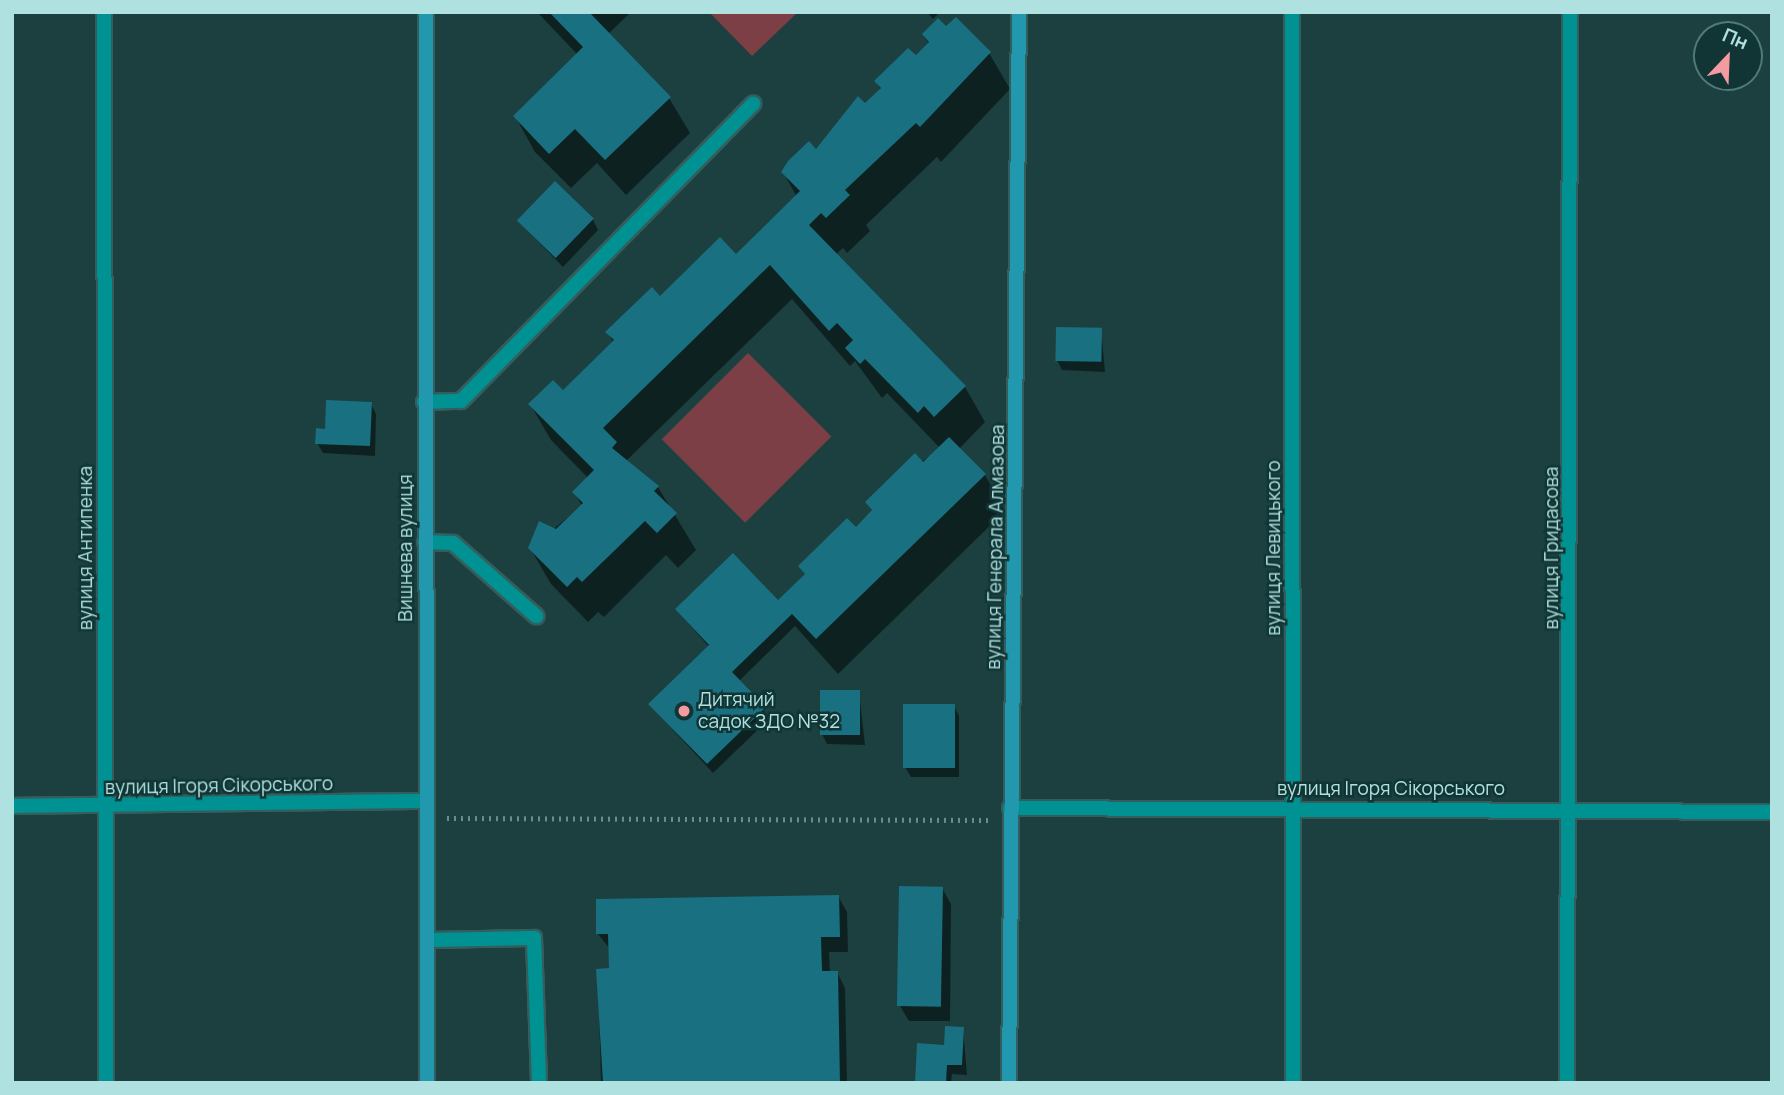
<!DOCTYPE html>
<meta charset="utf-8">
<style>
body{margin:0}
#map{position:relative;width:1784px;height:1095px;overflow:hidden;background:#1c3f3f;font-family:Manrope,sans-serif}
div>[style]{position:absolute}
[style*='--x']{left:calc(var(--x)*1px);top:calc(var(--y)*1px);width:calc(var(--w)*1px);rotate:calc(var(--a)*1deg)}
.green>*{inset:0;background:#7b3f45;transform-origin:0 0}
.shadow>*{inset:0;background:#0007}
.building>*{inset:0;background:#187081;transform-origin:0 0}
.path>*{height:4.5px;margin-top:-2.25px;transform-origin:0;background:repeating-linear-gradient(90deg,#669090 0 2px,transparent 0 7px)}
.roads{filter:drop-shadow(2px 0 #345e5e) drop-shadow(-2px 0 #345e5e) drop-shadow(0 2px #345e5e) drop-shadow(0 -2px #345e5e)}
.lane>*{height:14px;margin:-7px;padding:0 7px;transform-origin:7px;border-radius:7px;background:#009292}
.street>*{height:14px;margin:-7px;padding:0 7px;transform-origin:7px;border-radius:7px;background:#009292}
.secondary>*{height:14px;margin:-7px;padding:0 7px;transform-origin:7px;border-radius:7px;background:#2198ad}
.dots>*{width:19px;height:19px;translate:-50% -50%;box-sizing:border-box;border:4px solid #113535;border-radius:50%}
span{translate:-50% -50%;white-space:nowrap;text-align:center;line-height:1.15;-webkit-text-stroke:5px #113535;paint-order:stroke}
.street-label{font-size:19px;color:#afe1e0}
.poi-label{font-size:19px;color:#afe1e0}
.left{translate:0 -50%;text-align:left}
.frame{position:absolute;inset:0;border:14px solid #afe1e0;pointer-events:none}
.north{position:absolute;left:1693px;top:21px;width:70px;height:70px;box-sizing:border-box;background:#113535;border:2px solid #507a79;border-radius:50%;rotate:23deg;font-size:19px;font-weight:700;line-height:28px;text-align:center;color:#afe1e0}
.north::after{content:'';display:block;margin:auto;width:24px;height:32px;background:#f49aa1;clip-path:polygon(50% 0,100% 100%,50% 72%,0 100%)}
</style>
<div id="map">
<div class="green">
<i style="clip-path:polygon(709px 12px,798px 12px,752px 56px)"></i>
<i style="left:748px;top:353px;width:118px;height:122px;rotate:45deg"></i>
</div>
<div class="shadow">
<i style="clip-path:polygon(537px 12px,631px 12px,608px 34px,669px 98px,690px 133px,626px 195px,597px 163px,571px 188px,535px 152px,515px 116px,578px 55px)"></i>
<i style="clip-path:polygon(927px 12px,940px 12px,933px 19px)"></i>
<i style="clip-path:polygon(946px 29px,989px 53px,1010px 89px,941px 162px,937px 157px,866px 225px,870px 231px,847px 253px,843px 248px,836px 254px,965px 387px,985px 422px,959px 449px,985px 475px,1005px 511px,838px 674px,795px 626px,738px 682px,770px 718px,713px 773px,650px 705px,709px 647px,677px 610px,779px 603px,806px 576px,800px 566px,856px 529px,873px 512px,867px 503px,940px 448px,887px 393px,882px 398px,855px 361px,850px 366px,792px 299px,626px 461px,658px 487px,696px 550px,678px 568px,666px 555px,604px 617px,598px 612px,588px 622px,551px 584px,530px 548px,582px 506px,574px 492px,588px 478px,551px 440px,530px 404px,563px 393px,614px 343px,607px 332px,736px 256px,797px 197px,783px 172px,817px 151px,881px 90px,876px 81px,916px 58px,929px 44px,924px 35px)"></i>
<i style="clip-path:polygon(593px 220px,598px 230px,563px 267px,519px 222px)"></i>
<i style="clip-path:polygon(1101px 330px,1105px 372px,1062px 370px,1057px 360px)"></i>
<i style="clip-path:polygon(371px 404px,376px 414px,375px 456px,323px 453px,317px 443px,327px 430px)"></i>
<i style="clip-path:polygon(859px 692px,865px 745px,827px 744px,822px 734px)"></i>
<i style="clip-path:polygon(954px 706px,959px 716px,959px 777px,911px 777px,905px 767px)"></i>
<i style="clip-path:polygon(942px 888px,951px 904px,950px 1021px,909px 1021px,900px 1006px)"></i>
<i style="clip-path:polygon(838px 896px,847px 912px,848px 952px,829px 952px,830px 973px,837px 972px,845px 988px,847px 1083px,601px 1083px,598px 970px,611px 970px,610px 949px,598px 934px)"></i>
<i style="clip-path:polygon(963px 1029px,967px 1075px,952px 1074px,951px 1083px,917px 1083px)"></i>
</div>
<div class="building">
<i style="clip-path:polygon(549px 12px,589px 12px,671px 97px,605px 160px,575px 129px,549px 154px,513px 116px,583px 47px)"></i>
<i style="clip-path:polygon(956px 17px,991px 52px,920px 127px,916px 123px,845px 190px,850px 195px,826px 218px,821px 213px,809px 225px,966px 386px,934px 417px,924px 406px,918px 413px,865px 359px,860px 364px,845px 348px,853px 340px,837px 323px,829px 331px,770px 265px,603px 428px,617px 442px,612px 448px,659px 486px,654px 491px,677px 513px,657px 533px,645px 521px,582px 582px,577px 577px,567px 587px,528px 548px,539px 521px,556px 529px,583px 503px,572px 492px,594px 470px,528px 404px,553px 380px,563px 390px,614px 340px,605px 332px,652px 287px,660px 296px,720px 237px,736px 254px,800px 191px,781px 172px,788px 161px,809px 141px,816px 149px,858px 96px,865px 103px,881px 88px,874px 81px,908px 48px,916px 55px,929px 42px,922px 34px,938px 18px,946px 26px)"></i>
<i style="left:555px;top:181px;width:54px;height:55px;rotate:44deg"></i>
<i style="left:1056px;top:327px;width:46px;height:34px;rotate:1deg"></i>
<i style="clip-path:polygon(326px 400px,372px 402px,370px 446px,315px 444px,316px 428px,325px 429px)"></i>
<i style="clip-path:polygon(949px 437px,986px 474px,816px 639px,792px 614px,732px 672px,766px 707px,707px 764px,648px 704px,709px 645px,675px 609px,733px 553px,778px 600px,805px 574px,798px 566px,847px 518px,856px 527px,872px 510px,865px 502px,915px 453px,923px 462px)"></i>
<i style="left:820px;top:690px;width:40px;height:45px"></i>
<i style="left:955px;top:704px;width:64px;height:52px;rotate:90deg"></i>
<i style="left:899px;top:886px;width:44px;height:120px;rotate:1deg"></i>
<i style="clip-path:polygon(839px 895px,840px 937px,821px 937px,822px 971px,838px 971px,840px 1083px,603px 1083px,596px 969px,609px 968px,608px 934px,596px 934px,596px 899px)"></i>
<i style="clip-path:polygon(945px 1026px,964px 1027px,962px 1065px,947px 1065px,946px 1083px,915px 1083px,917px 1043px,944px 1045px)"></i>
</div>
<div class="path">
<i style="--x:447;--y:818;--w:544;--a:0.21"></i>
</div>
<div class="roads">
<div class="lane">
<i style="--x:424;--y:402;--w:37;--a:-2"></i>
<i style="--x:461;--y:401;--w:417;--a:-45.5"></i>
<i style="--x:425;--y:542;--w:28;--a:2"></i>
<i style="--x:453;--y:543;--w:111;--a:41.3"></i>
<i style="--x:427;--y:940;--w:107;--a:-1.1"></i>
<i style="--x:534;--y:938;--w:145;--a:88"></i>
</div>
<div class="street">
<i style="--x:104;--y:12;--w:1071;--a:89.89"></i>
<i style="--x:1292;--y:12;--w:1071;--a:89.95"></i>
<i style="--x:12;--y:806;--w:414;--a:-0.7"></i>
<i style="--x:1010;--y:808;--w:762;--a:0.3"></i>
<i style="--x:1567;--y:1083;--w:1071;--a:-89.84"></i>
</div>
<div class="secondary">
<i style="--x:426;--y:12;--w:1071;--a:89.95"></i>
<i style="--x:1009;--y:1083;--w:1071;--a:-89.47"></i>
</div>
</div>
<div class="dots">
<i style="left:684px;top:711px;background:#f49aa1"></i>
</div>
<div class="street-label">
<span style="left:996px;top:547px;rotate:-89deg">вулиця Генерала Алмазова</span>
<span style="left:86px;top:548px;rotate:-90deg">вулиця Антипенка</span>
<span style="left:406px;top:548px;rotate:-90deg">Вишнева вулиця</span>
<span style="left:1274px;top:548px;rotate:-90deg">вулиця Левицького</span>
<span style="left:1552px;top:548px;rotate:-90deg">вулиця Гридасова</span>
<span style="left:219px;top:786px;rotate:-1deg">вулиця Ігоря Сікорського</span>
<span style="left:1391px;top:789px">вулиця Ігоря Сікорського</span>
</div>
<div class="poi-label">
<span class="left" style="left:698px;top:711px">Дитячий<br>садок ЗДО №32</span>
</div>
<div class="frame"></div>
<div class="north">Пн</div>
</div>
